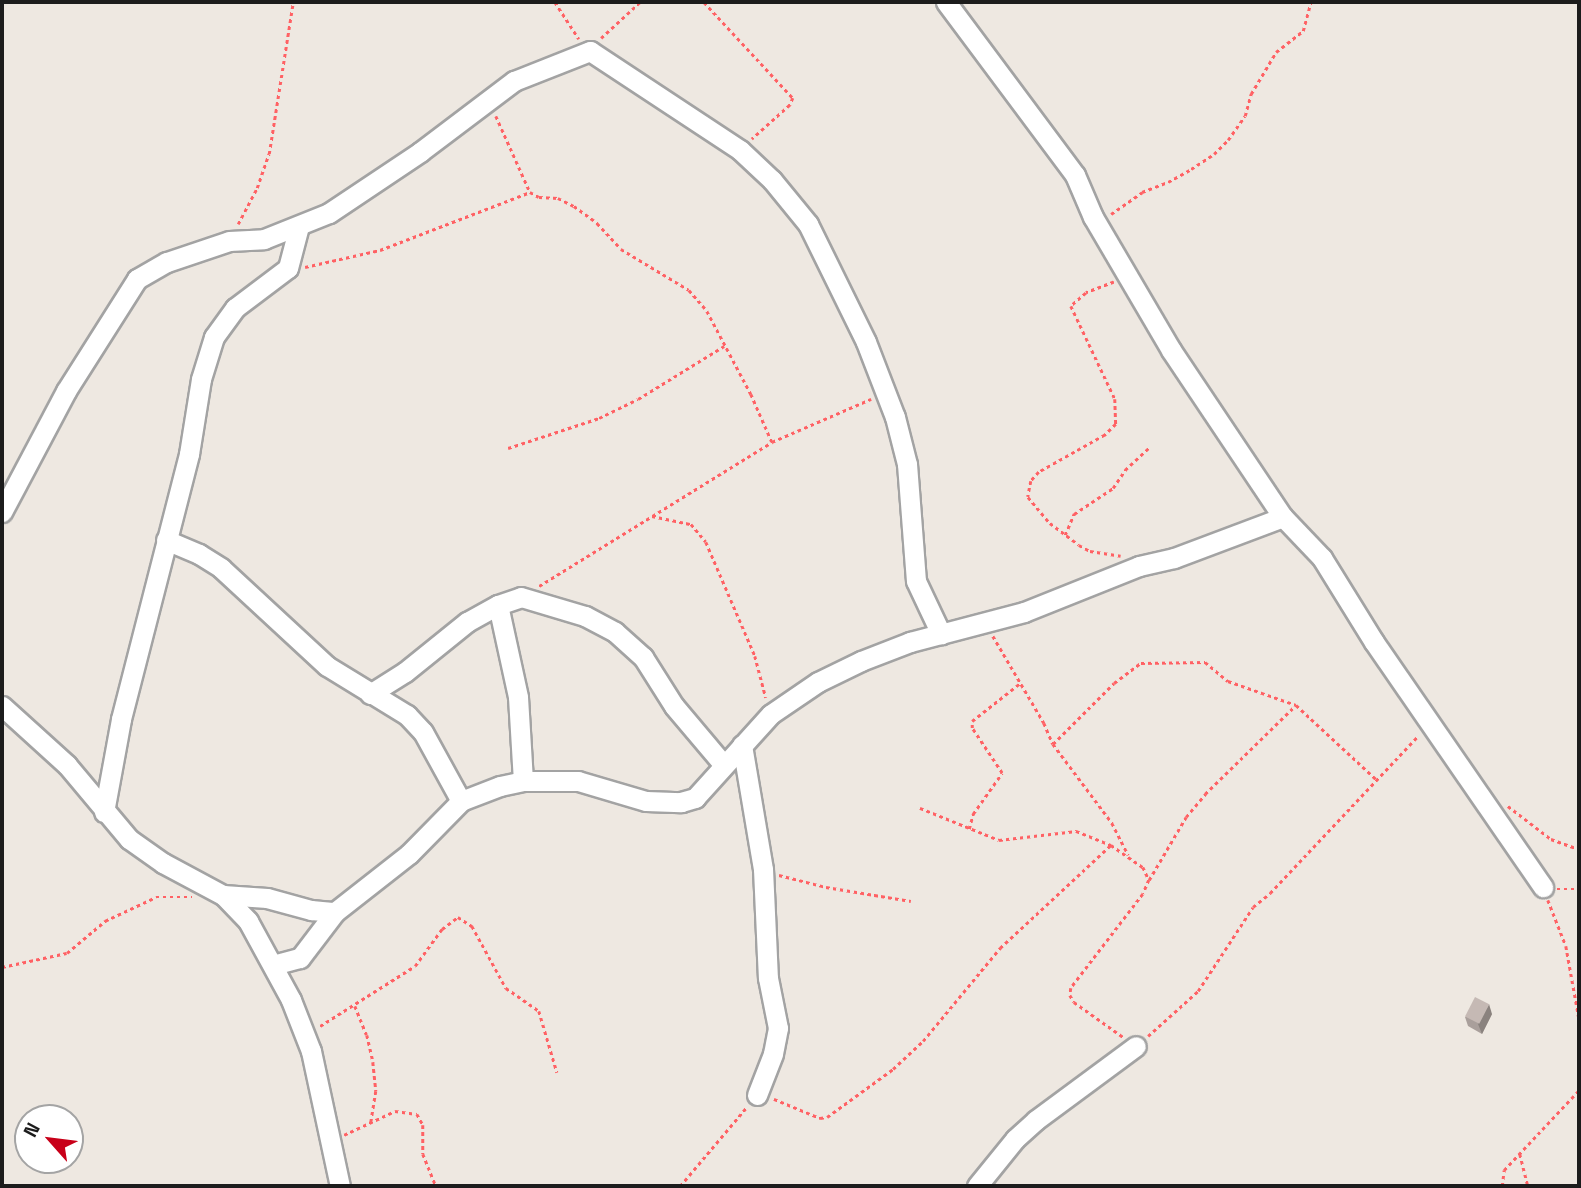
<!DOCTYPE html>
<style>
body{margin:0}
#map{position:relative;width:1581px;height:1188px;overflow:hidden;background:#eee8e1;font-family:"Space Grotesk",sans-serif}
div>[style]{position:absolute}
[style*='--x']{left:calc(var(--x)*1px);top:calc(var(--y)*1px);width:calc(var(--w)*1px);rotate:calc(var(--a)*1deg)}
.path>*{height:2.5px;margin-top:-1.25px;transform-origin:0;background:repeating-linear-gradient(90deg,#ff6164 0 3.5px,transparent 0 7px)}
.roads{filter:drop-shadow(2px 0 #a3a3a3) drop-shadow(-2px 0 #a3a3a3) drop-shadow(0 2px #a3a3a3) drop-shadow(0 -2px #a3a3a3)}
.minor>*{height:19px;margin:-9.5px;padding:0 9.5px;transform-origin:9.5px;border-radius:9.5px;background:#fff}
.wall>*{inset:0;background:#a99f9b}
.shaded-wall>*{inset:0;background:#8a827e}
.building>*{inset:0;background:#c5b9b4;transform-origin:0 0}
span{translate:-50% -50%;white-space:nowrap;text-align:center;line-height:1.15;-webkit-text-stroke:5px #fff;paint-order:stroke}
.frame{position:absolute;inset:0;border:4px solid #1c1c1c;pointer-events:none}
.north{position:absolute;left:14px;top:1104px;width:70px;height:70px;box-sizing:border-box;background:#fff;border:2px solid #a4a4a4;border-radius:50%;rotate:298deg;font-size:19px;font-weight:700;line-height:28px;text-align:center;color:#1c1c1c}
.north::after{content:'';display:block;margin:auto;width:24px;height:32px;background:#c80019;clip-path:polygon(50% 0,100% 100%,50% 72%,0 100%)}
</style>
<div id="map">
<div class="path">
<i style="--x:555;--y:2;--w:44;--a:57"></i>
<i style="--x:704;--y:2;--w:131;--a:47.2"></i>
<i style="--x:793;--y:98;--w:8;--a:113"></i>
<i style="--x:790;--y:105;--w:51;--a:138.2"></i>
<i style="--x:601;--y:38;--w:53;--a:-42.7"></i>
<i style="--x:496;--y:116;--w:83;--a:65.9"></i>
<i style="--x:530;--y:192;--w:10;--a:29"></i>
<i style="--x:539;--y:197;--w:19;--a:3"></i>
<i style="--x:558;--y:198;--w:18;--a:27"></i>
<i style="--x:574;--y:206;--w:29;--a:36"></i>
<i style="--x:597;--y:223;--w:35;--a:47"></i>
<i style="--x:621;--y:249;--w:79;--a:31.1"></i>
<i style="--x:689;--y:290;--w:28;--a:49"></i>
<i style="--x:707;--y:311;--w:94;--a:62.1"></i>
<i style="--x:751;--y:394;--w:52;--a:66.4"></i>
<i style="--x:1111;--y:214;--w:38;--a:-35"></i>
<i style="--x:1142;--y:192;--w:28;--a:-21"></i>
<i style="--x:1168;--y:182;--w:26;--a:-29"></i>
<i style="--x:1191;--y:169;--w:27;--a:-33"></i>
<i style="--x:1214;--y:154;--w:20;--a:-45"></i>
<i style="--x:1228;--y:140;--w:29;--a:-55"></i>
<i style="--x:1245;--y:116;--w:23;--a:-75"></i>
<i style="--x:1251;--y:94;--w:49;--a:-59.2"></i>
<i style="--x:1276;--y:52;--w:34;--a:-38"></i>
<i style="--x:1303;--y:31;--w:30;--a:-75"></i>
<i style="--x:238;--y:224;--w:41;--a:-62.2"></i>
<i style="--x:257;--y:188;--w:36;--a:-71"></i>
<i style="--x:269;--y:154;--w:154;--a:-81"></i>
<i style="--x:305;--y:267;--w:77;--a:-12.8"></i>
<i style="--x:380;--y:250;--w:161;--a:-21.1"></i>
<i style="--x:1114;--y:282;--w:30;--a:159"></i>
<i style="--x:1086;--y:293;--w:20;--a:139"></i>
<i style="--x:1071;--y:306;--w:103;--a:64.7"></i>
<i style="--x:1115;--y:399;--w:25;--a:88"></i>
<i style="--x:1116;--y:424;--w:16;--a:135"></i>
<i style="--x:1105;--y:435;--w:76;--a:150.7"></i>
<i style="--x:1039;--y:472;--w:12;--a:132"></i>
<i style="--x:1031;--y:481;--w:16;--a:101"></i>
<i style="--x:1028;--y:497;--w:34;--a:50"></i>
<i style="--x:1050;--y:523;--w:36;--a:37"></i>
<i style="--x:1079;--y:545;--w:13;--a:29"></i>
<i style="--x:1090;--y:551;--w:31;--a:9"></i>
<i style="--x:508;--y:448;--w:96;--a:-18.2"></i>
<i style="--x:599;--y:418;--w:43;--a:-26"></i>
<i style="--x:638;--y:399;--w:101;--a:-31.6"></i>
<i style="--x:652;--y:516;--w:40;--a:12"></i>
<i style="--x:691;--y:524;--w:23;--a:50"></i>
<i style="--x:706;--y:542;--w:124;--a:66.7"></i>
<i style="--x:755;--y:656;--w:43;--a:75.3"></i>
<i style="--x:1065;--y:535;--w:23;--a:-67"></i>
<i style="--x:1074;--y:514;--w:47;--a:-33.7"></i>
<i style="--x:1113;--y:488;--w:22;--a:-56"></i>
<i style="--x:1125;--y:470;--w:34;--a:-43"></i>
<i style="--x:539;--y:586;--w:274;--a:-31.7"></i>
<i style="--x:772;--y:442;--w:108;--a:-23.5"></i>
<i style="--x:993;--y:636;--w:101;--a:59.6"></i>
<i style="--x:1044;--y:723;--w:23;--a:67"></i>
<i style="--x:1053;--y:744;--w:99;--a:53.2"></i>
<i style="--x:1112;--y:823;--w:36;--a:63"></i>
<i style="--x:1053;--y:744;--w:86;--a:-45"></i>
<i style="--x:1114;--y:683;--w:34;--a:-37"></i>
<i style="--x:1141;--y:663;--w:64;--a:-0.9"></i>
<i style="--x:1205;--y:662;--w:30;--a:40"></i>
<i style="--x:1228;--y:681;--w:72;--a:19.4"></i>
<i style="--x:1296;--y:705;--w:110;--a:42.8"></i>
<i style="--x:1508;--y:806;--w:54;--a:37.5"></i>
<i style="--x:1551;--y:839;--w:30;--a:20"></i>
<i style="--x:920;--y:808;--w:85;--a:22.1"></i>
<i style="--x:999;--y:840;--w:78;--a:-6.7"></i>
<i style="--x:1076;--y:831;--w:38;--a:22"></i>
<i style="--x:1111;--y:845;--w:39;--a:35"></i>
<i style="--x:1143;--y:867;--w:14;--a:65"></i>
<i style="--x:1149;--y:880;--w:15;--a:113"></i>
<i style="--x:1143;--y:894;--w:118;--a:127.5"></i>
<i style="--x:1071;--y:988;--w:7;--a:98"></i>
<i style="--x:1070;--y:995;--w:8;--a:60"></i>
<i style="--x:1074;--y:1002;--w:60;--a:35.5"></i>
<i style="--x:969;--y:829;--w:16;--a:-75"></i>
<i style="--x:973;--y:814;--w:50;--a:-54.7"></i>
<i style="--x:1002;--y:773;--w:54;--a:-123.7"></i>
<i style="--x:972;--y:728;--w:7;--a:-90"></i>
<i style="--x:972;--y:721;--w:60;--a:-38.2"></i>
<i style="--x:779;--y:875;--w:49;--a:14.3"></i>
<i style="--x:826;--y:887;--w:86;--a:9.4"></i>
<i style="--x:1149;--y:880;--w:73;--a:-59.6"></i>
<i style="--x:1186;--y:817;--w:30;--a:-50"></i>
<i style="--x:1205;--y:794;--w:127;--a:-44.4"></i>
<i style="--x:1557;--y:889;--w:22;--a:0"></i>
<i style="--x:1548;--y:900;--w:49;--a:68.6"></i>
<i style="--x:1566;--y:946;--w:73;--a:79.8"></i>
<i style="--x:2;--y:967;--w:66;--a:-12.2"></i>
<i style="--x:67;--y:953;--w:50;--a:-40.1"></i>
<i style="--x:105;--y:921;--w:56;--a:-25.2"></i>
<i style="--x:156;--y:897;--w:36;--a:0"></i>
<i style="--x:355;--y:1006;--w:31;--a:68"></i>
<i style="--x:367;--y:1035;--w:28;--a:77"></i>
<i style="--x:373;--y:1062;--w:29;--a:84"></i>
<i style="--x:376;--y:1091;--w:33;--a:99"></i>
<i style="--x:320;--y:1026;--w:112;--a:-32.3"></i>
<i style="--x:415;--y:966;--w:46;--a:-53.9"></i>
<i style="--x:442;--y:929;--w:20;--a:-37"></i>
<i style="--x:458;--y:917;--w:17;--a:33"></i>
<i style="--x:472;--y:926;--w:71;--a:61.3"></i>
<i style="--x:506;--y:988;--w:40;--a:34.9"></i>
<i style="--x:539;--y:1011;--w:64;--a:73.6"></i>
<i style="--x:1148;--y:1036;--w:67;--a:-42"></i>
<i style="--x:1198;--y:991;--w:100;--a:-56.8"></i>
<i style="--x:1253;--y:907;--w:22;--a:-39"></i>
<i style="--x:1270;--y:893;--w:216;--a:-46.7"></i>
<i style="--x:774;--y:1099;--w:50;--a:22.4"></i>
<i style="--x:820;--y:1118;--w:7;--a:-8"></i>
<i style="--x:827;--y:1117;--w:82;--a:-36"></i>
<i style="--x:893;--y:1069;--w:41;--a:-43"></i>
<i style="--x:923;--y:1041;--w:121;--a:-50.4"></i>
<i style="--x:1000;--y:948;--w:151;--a:-42.9"></i>
<i style="--x:344;--y:1135;--w:56;--a:-25.2"></i>
<i style="--x:395;--y:1111;--w:22;--a:8"></i>
<i style="--x:417;--y:1114;--w:13;--a:61"></i>
<i style="--x:423;--y:1125;--w:29;--a:90"></i>
<i style="--x:423;--y:1154;--w:35;--a:68"></i>
<i style="--x:1520;--y:1154;--w:33;--a:76"></i>
<i style="--x:680;--y:1186;--w:102;--a:-49.8"></i>
<i style="--x:1502;--y:1186;--w:16;--a:-83"></i>
<i style="--x:1504;--y:1170;--w:110;--a:-46.8"></i>
</div>
<div class="roads">
<div class="minor">
<i style="--x:946;--y:2;--w:216;--a:53.3"></i>
<i style="--x:1075;--y:175;--w:46;--a:66.8"></i>
<i style="--x:1093;--y:217;--w:154;--a:59.6"></i>
<i style="--x:1171;--y:350;--w:201;--a:56.2"></i>
<i style="--x:1283;--y:517;--w:57;--a:46.4"></i>
<i style="--x:1322;--y:558;--w:99;--a:58.2"></i>
<i style="--x:1374;--y:642;--w:298;--a:55.4"></i>
<i style="--x:2;--y:512;--w:137;--a:-62.1"></i>
<i style="--x:66;--y:391;--w:133;--a:-57.6"></i>
<i style="--x:137;--y:279;--w:34;--a:-30"></i>
<i style="--x:167;--y:262;--w:65;--a:-18.7"></i>
<i style="--x:229;--y:241;--w:35;--a:-3"></i>
<i style="--x:264;--y:239;--w:70;--a:-21.8"></i>
<i style="--x:329;--y:213;--w:110;--a:-33.8"></i>
<i style="--x:420;--y:152;--w:118;--a:-37.1"></i>
<i style="--x:514;--y:81;--w:82;--a:-21.5"></i>
<i style="--x:590;--y:51;--w:180;--a:33.4"></i>
<i style="--x:740;--y:150;--w:44;--a:43.2"></i>
<i style="--x:772;--y:180;--w:57;--a:50.7"></i>
<i style="--x:808;--y:224;--w:131;--a:63.8"></i>
<i style="--x:866;--y:342;--w:80;--a:68.9"></i>
<i style="--x:895;--y:417;--w:49;--a:75.7"></i>
<i style="--x:907;--y:464;--w:117;--a:85.6"></i>
<i style="--x:916;--y:581;--w:59;--a:64.7"></i>
<i style="--x:166;--y:540;--w:36;--a:23"></i>
<i style="--x:199;--y:554;--w:26;--a:32"></i>
<i style="--x:221;--y:568;--w:144;--a:42.8"></i>
<i style="--x:327;--y:666;--w:94;--a:31.5"></i>
<i style="--x:407;--y:715;--w:23;--a:47"></i>
<i style="--x:423;--y:732;--w:79;--a:61.2"></i>
<i style="--x:498;--y:605;--w:94;--a:77.7"></i>
<i style="--x:518;--y:697;--w:84;--a:86.6"></i>
<i style="--x:370;--y:694;--w:41;--a:-32.2"></i>
<i style="--x:405;--y:672;--w:80;--a:-38.9"></i>
<i style="--x:467;--y:622;--w:35;--a:-29"></i>
<i style="--x:498;--y:605;--w:24;--a:-19"></i>
<i style="--x:521;--y:597;--w:67;--a:16.5"></i>
<i style="--x:585;--y:616;--w:34;--a:28"></i>
<i style="--x:615;--y:632;--w:38;--a:42"></i>
<i style="--x:643;--y:657;--w:58;--a:57.7"></i>
<i style="--x:674;--y:706;--w:76;--a:49.8"></i>
<i style="--x:2;--y:706;--w:88;--a:42.2"></i>
<i style="--x:67;--y:765;--w:97;--a:50"></i>
<i style="--x:129;--y:839;--w:42;--a:35.2"></i>
<i style="--x:163;--y:863;--w:68;--a:28.1"></i>
<i style="--x:223;--y:895;--w:36;--a:46"></i>
<i style="--x:248;--y:921;--w:90;--a:61.4"></i>
<i style="--x:291;--y:1000;--w:55;--a:68.6"></i>
<i style="--x:311;--y:1051;--w:138;--a:77.9"></i>
<i style="--x:742;--y:745;--w:126;--a:80.4"></i>
<i style="--x:763;--y:869;--w:109;--a:87.4"></i>
<i style="--x:768;--y:978;--w:51;--a:78.7"></i>
<i style="--x:778;--y:1028;--w:26;--a:101"></i>
<i style="--x:773;--y:1054;--w:44;--a:111.3"></i>
<i style="--x:104;--y:812;--w:95;--a:-79.6"></i>
<i style="--x:121;--y:719;--w:274;--a:-75.6"></i>
<i style="--x:189;--y:454;--w:76;--a:-80.9"></i>
<i style="--x:201;--y:379;--w:44;--a:-72.8"></i>
<i style="--x:214;--y:337;--w:36;--a:-54"></i>
<i style="--x:235;--y:308;--w:66;--a:-37"></i>
<i style="--x:288;--y:268;--w:43;--a:-75.3"></i>
<i style="--x:223;--y:895;--w:44;--a:3.9"></i>
<i style="--x:267;--y:898;--w:46;--a:15.3"></i>
<i style="--x:311;--y:910;--w:24;--a:5"></i>
<i style="--x:335;--y:912;--w:94;--a:-38.1"></i>
<i style="--x:409;--y:854;--w:74;--a:-45.5"></i>
<i style="--x:461;--y:801;--w:42;--a:-21"></i>
<i style="--x:500;--y:786;--w:24;--a:-12"></i>
<i style="--x:523;--y:781;--w:55;--a:0"></i>
<i style="--x:578;--y:781;--w:71;--a:16.4"></i>
<i style="--x:646;--y:801;--w:35;--a:2"></i>
<i style="--x:681;--y:802;--w:15;--a:-16"></i>
<i style="--x:695;--y:798;--w:113;--a:-47.9"></i>
<i style="--x:771;--y:714;--w:57;--a:-34.2"></i>
<i style="--x:818;--y:682;--w:48;--a:-26"></i>
<i style="--x:861;--y:661;--w:53;--a:-21.2"></i>
<i style="--x:910;--y:642;--w:118;--a:-14.7"></i>
<i style="--x:1024;--y:612;--w:124;--a:-21.8"></i>
<i style="--x:1139;--y:566;--w:36;--a:-13"></i>
<i style="--x:1174;--y:558;--w:116;--a:-20.6"></i>
<i style="--x:273;--y:965;--w:28;--a:-15"></i>
<i style="--x:300;--y:958;--w:58;--a:-52.7"></i>
<i style="--x:977;--y:1186;--w:60;--a:-51"></i>
<i style="--x:1015;--y:1139;--w:28;--a:-42"></i>
<i style="--x:1036;--y:1120;--w:124;--a:-36.5"></i>
</div>
</div>
<div class="wall">
<i style="clip-path:polygon(1492px 1014px,1482px 1034px,1468px 1026px,1465px 1017px)"></i>
</div>
<div class="shaded-wall">
<i style="clip-path:polygon(1489px 1004px,1492px 1014px,1482px 1034px,1478px 1024px)"></i>
</div>
<div class="building">
<i style="left:1475px;top:997px;width:16px;height:22px;rotate:27deg"></i>
</div>
<div class="frame"></div>
<div class="north">N</div>
</div>
